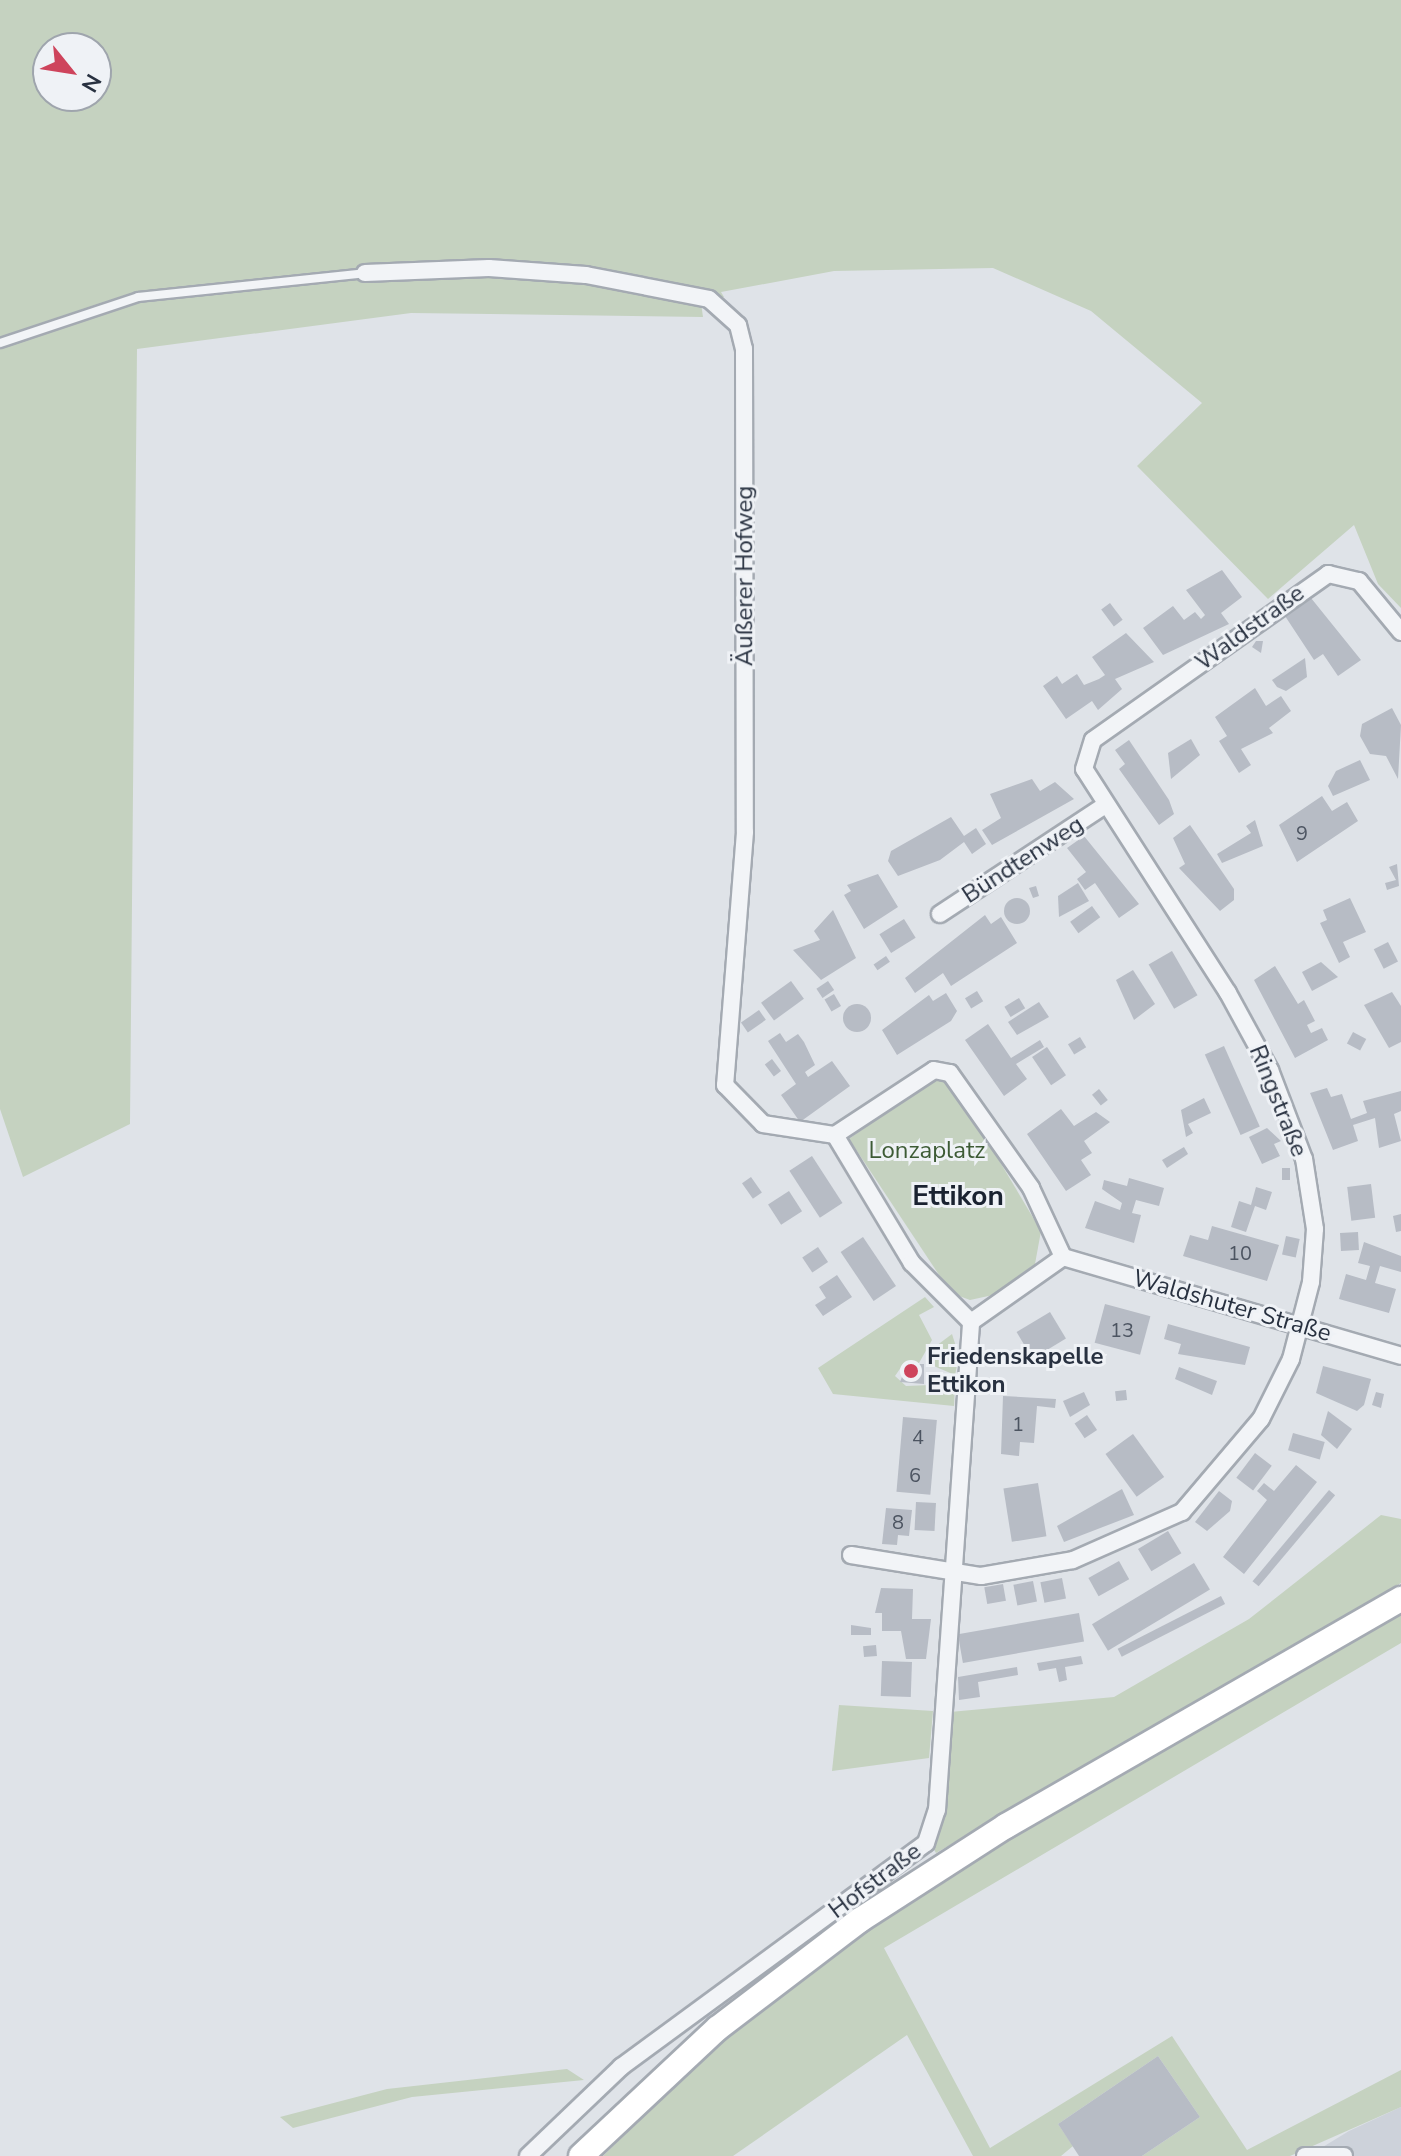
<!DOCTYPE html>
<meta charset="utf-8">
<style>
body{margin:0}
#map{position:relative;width:1401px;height:2156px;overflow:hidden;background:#dfe3e8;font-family:"Nunito Sans",sans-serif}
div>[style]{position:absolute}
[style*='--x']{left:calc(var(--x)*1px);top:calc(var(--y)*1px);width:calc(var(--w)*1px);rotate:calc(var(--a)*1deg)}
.built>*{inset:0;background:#cdd2da}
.green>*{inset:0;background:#c5d2c0}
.building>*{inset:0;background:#b7bcc5;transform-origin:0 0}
.round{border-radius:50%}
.roads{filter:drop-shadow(2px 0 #a4aab2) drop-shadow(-2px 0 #a4aab2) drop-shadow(0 2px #a4aab2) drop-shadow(0 -2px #a4aab2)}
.lane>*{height:8px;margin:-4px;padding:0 4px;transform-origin:4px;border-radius:4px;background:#f2f4f7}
.street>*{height:16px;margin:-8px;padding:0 8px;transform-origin:8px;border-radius:8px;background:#f2f4f7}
.secondary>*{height:24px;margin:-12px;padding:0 12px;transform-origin:12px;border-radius:12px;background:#fff}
.dots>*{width:22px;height:22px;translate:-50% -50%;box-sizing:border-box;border:4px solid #eff2f6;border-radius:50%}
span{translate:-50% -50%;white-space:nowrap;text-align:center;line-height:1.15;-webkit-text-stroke:6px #eff2f6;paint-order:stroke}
.number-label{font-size:20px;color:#4c5461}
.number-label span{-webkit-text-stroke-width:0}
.street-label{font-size:24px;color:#283140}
.park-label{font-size:24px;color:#3d5b35}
.poi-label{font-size:24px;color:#283140;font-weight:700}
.left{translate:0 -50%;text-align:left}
.quarter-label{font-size:28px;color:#1a2230;font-weight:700}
.north{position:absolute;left:32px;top:32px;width:80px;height:80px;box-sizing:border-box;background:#eff2f6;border:2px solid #9fa5ad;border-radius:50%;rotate:120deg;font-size:22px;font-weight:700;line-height:32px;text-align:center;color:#283140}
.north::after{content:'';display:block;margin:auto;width:28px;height:36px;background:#ce445c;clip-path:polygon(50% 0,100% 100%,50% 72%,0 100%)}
</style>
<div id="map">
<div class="built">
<i style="clip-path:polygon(1401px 2107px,1401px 2156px,1308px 2156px,1349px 2131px)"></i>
</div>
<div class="green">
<i style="clip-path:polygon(evenodd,0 0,1401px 0,1401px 608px,1378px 584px,1354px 525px,1268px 599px,1137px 466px,1202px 403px,1091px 311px,993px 268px,834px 271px,721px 292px,724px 297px,701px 303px,703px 317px,411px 313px,137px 349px,130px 1124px,23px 1177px,0 1109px,0 0,48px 48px,96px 48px,96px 96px,48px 96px,48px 48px)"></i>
<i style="clip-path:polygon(936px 1076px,953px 1083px,1041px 1231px,1035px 1264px,993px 1295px,970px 1300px,951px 1293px,849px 1139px)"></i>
<i style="clip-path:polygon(925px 1297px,934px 1307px,919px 1315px,932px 1340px,919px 1363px,904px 1363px,895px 1376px,906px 1386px,955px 1384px,954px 1406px,833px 1394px,818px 1368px)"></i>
<i style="clip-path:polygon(952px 1334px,959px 1356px,955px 1375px,929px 1364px,936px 1346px)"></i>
<i style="clip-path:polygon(1381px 1515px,1401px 1519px,1401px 1583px,936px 1853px,931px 1844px,944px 1813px,950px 1712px,1114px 1697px,1249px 1619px)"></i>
<i style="clip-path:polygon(1401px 1612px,1401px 1643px,884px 1948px,990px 2148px,1172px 2036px,1247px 2150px,1401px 2070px,1401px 2107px,1290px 2156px,1142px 2156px,1200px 2117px,1158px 2056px,1058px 2124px,1073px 2146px,1061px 2156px,973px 2156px,907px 2035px,733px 2156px,603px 2156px,718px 2044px,831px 1953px,1013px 1833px)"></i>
<i style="clip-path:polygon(839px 1705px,933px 1711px,929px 1758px,832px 1771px)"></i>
<i style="clip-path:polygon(567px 2069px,584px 2080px,412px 2097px,293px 2128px,280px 2117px,387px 2089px)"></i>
</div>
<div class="building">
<i style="clip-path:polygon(1222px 570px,1242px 597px,1221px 613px,1229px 624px,1163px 655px,1143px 628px,1173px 606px,1184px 620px,1195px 612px,1201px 619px,1205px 615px,1186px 590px)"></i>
<i style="clip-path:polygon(1311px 598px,1361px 660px,1338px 676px,1323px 654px,1314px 660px,1285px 616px)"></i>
<i style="left:1110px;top:603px;width:21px;height:11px;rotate:53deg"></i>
<i style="clip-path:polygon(1126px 633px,1154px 662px,1115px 679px,1122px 689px,1098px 710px,1092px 701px,1066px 719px,1043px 686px,1057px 676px,1062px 684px,1077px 674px,1084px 685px,1099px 679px,1105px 675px,1092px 657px)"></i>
<i style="clip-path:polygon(1256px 641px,1263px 641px,1261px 653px,1252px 647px)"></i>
<i style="clip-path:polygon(1305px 658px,1307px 677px,1286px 691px,1277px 687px,1272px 680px)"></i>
<i style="clip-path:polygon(1255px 688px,1266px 706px,1281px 696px,1291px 711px,1269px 728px,1273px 733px,1241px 749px,1251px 765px,1239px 773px,1219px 741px,1227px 736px,1215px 717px)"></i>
<i style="clip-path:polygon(1392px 708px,1401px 725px,1398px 779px,1386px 756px,1370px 754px,1360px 736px,1362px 724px)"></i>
<i style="clip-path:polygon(1191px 739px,1200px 755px,1171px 779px,1168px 753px)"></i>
<i style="clip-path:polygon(1129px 740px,1169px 800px,1174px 814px,1159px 825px,1119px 769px,1125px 764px,1115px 750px)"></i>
<i style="clip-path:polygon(1360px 760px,1370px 780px,1333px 796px,1328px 786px,1336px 771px)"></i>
<i style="clip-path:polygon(1032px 779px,1040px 791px,1055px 782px,1074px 799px,992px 845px,982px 830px,1001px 818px,990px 794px)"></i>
<i style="clip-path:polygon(1322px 796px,1332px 811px,1347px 802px,1358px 821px,1297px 862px,1279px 825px)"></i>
<i style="clip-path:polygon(951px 817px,964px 836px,976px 828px,986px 844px,972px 854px,964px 842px,940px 860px,898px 876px,888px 861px,891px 851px)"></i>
<i style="clip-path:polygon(1255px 820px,1263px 846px,1222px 863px,1217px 854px,1251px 833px,1246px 826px)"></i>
<i style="clip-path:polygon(1190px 825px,1234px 889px,1234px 900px,1220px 911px,1179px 868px,1185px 864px,1173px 838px)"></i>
<i style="clip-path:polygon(1084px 836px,1139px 904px,1119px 918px,1095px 883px,1085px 890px,1077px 879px,1086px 872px,1067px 848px)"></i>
<i style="clip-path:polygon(1397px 864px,1399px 886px,1387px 890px,1385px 883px,1396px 880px,1389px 867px)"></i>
<i style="clip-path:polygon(878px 874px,898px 907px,864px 929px,844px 895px,851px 891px,847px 885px)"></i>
<i style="clip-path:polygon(1078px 883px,1089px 901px,1059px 917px,1058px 896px)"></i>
<i style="clip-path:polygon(1036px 886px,1039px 896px,1033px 898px,1029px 888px)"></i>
<i style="clip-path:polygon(1350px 898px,1366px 932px,1343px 942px,1350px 957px,1339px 963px,1320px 923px,1327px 920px,1323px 910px)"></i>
<i class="round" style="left:1004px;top:898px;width:26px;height:26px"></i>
<i style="left:1092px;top:906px;width:14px;height:27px;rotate:54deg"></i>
<i style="clip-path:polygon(833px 910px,856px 958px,821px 980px,793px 950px,820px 940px,814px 931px)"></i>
<i style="clip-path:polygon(985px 915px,991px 924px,1001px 917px,1017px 943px,951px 986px,943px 973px,915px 993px,905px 978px)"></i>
<i style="left:904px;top:919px;width:22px;height:29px;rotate:58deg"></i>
<i style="left:1388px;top:942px;width:22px;height:16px;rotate:63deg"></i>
<i style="left:1172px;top:951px;width:51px;height:27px;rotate:60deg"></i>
<i style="left:886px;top:956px;width:7px;height:15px;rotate:56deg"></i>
<i style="clip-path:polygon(1321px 962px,1338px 977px,1312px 991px,1302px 972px)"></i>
<i style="clip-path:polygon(1275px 966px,1298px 1004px,1304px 1000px,1315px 1021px,1307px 1025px,1311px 1033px,1322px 1028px,1328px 1040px,1295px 1058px,1254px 980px)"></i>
<i style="clip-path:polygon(1133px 970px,1155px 1004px,1134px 1020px,1116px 980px)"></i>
<i style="left:791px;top:981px;width:22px;height:37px;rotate:54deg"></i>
<i style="left:828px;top:981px;width:11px;height:14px;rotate:56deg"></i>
<i style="left:977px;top:991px;width:12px;height:14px;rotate:59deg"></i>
<i style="clip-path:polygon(1392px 992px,1401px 1006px,1401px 1042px,1389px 1048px,1364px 1005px)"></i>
<i style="clip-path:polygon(946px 993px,957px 1011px,951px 1021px,897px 1055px,882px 1030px,929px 995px,933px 1001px)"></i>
<i style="left:834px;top:994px;width:14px;height:11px;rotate:60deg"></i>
<i style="left:1019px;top:998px;width:12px;height:17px;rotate:59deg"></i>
<i style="clip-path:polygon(1039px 1002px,1049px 1017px,1017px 1035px,1008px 1022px)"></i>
<i class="round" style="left:843px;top:1004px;width:28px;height:28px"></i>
<i style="left:759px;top:1010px;width:12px;height:22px;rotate:55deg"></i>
<i style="clip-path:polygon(988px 1024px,1011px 1058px,1040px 1040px,1044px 1047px,1016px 1064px,1027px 1079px,1004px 1096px,965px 1040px)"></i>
<i style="left:1353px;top:1032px;width:15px;height:13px;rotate:28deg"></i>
<i style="clip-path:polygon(780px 1033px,786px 1042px,798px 1034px,804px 1042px,815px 1065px,805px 1072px,808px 1077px,832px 1061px,850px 1086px,800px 1122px,781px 1095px,796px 1084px,768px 1041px)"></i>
<i style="left:1080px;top:1037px;width:12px;height:14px;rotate:59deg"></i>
<i style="left:1224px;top:1046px;width:88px;height:21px;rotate:66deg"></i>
<i style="left:1047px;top:1047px;width:34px;height:18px;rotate:56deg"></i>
<i style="left:772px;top:1059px;width:15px;height:9px;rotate:53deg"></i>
<i style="clip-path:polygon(1327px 1088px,1331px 1097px,1342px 1094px,1351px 1119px,1367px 1113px,1363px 1101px,1401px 1091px,1401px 1111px,1394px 1114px,1401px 1141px,1379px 1148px,1375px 1118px,1353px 1125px,1358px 1141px,1333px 1150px,1310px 1093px)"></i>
<i style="left:1099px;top:1089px;width:14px;height:9px;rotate:51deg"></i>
<i style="clip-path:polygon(1204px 1098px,1211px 1113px,1188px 1124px,1193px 1133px,1186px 1137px,1181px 1110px)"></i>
<i style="clip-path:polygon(1061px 1109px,1074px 1126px,1096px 1112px,1110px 1122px,1084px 1141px,1092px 1153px,1081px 1160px,1091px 1175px,1066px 1191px,1027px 1134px)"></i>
<i style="clip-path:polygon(1267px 1128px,1281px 1141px,1274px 1144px,1280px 1156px,1262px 1164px,1249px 1137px)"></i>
<i style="clip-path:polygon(1184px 1147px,1188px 1154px,1167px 1168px,1162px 1160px)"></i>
<i style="left:812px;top:1156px;width:56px;height:27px;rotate:57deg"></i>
<i style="left:1282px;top:1168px;width:8px;height:12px"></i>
<i style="left:751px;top:1177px;width:19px;height:11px;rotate:55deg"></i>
<i style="clip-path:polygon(1129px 1178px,1164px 1188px,1159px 1206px,1136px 1200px,1132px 1213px,1141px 1215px,1134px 1243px,1085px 1228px,1095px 1201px,1120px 1210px,1122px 1203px,1102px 1189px,1104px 1180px,1127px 1186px)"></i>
<i style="left:1371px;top:1184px;width:34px;height:24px;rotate:83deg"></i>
<i style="clip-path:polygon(1256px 1187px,1272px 1192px,1266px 1210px,1255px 1206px,1246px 1232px,1231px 1227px,1239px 1201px,1251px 1205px)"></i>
<i style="left:789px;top:1191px;width:24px;height:25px;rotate:57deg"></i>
<i style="clip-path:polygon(1401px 1214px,1401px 1231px,1396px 1232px,1393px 1216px)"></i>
<i style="clip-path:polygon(1212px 1226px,1279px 1245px,1267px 1281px,1183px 1256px,1190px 1235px,1208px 1240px)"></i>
<i style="left:1358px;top:1232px;width:18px;height:18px;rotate:87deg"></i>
<i style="left:1286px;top:1236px;width:14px;height:19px;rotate:12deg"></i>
<i style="left:863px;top:1237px;width:59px;height:27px;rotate:56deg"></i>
<i style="clip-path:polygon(1364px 1242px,1401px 1256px,1401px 1272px,1380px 1266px,1375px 1283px,1396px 1289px,1389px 1313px,1339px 1299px,1346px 1274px,1366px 1280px,1370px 1266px,1358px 1263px)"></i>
<i style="left:818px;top:1247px;width:18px;height:19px;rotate:56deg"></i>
<i style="clip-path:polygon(837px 1275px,852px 1297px,823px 1316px,815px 1305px,826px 1298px,819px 1287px)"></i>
<i style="left:1105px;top:1304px;width:47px;height:40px;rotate:15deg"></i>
<i style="left:1050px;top:1312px;width:31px;height:39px;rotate:59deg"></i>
<i style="clip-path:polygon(1168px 1324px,1250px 1347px,1245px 1365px,1178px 1354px,1181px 1344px,1164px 1339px)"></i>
<i style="clip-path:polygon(907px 1364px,924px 1364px,924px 1384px,900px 1382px)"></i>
<i style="clip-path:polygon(1323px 1366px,1371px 1379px,1364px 1405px,1357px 1411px,1316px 1393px)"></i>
<i style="clip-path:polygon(1179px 1367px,1217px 1381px,1212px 1395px,1175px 1379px)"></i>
<i style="left:1126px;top:1390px;width:10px;height:11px;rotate:84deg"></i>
<i style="clip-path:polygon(1084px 1392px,1090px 1405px,1070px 1417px,1063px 1401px)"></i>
<i style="clip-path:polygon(1376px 1392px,1384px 1394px,1381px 1408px,1372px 1405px)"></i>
<i style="clip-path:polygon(1003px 1396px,1056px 1399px,1055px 1408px,1037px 1406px,1034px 1443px,1020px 1442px,1019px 1456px,1001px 1454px)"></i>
<i style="clip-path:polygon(1328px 1411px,1352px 1429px,1337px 1449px,1321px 1435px)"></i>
<i style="left:1087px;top:1415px;width:18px;height:15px;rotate:56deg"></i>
<i style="left:903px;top:1417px;width:34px;height:75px;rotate:5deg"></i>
<i style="left:1293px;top:1433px;width:33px;height:18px;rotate:16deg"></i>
<i style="left:1133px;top:1434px;width:53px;height:34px;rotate:54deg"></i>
<i style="left:1255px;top:1453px;width:21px;height:31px;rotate:37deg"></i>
<i style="clip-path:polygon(1296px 1465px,1317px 1482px,1244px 1574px,1223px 1557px,1267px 1500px,1257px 1491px,1264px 1483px,1274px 1491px)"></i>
<i style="left:1038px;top:1483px;width:54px;height:35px;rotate:81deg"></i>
<i style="clip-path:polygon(1122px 1489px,1134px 1515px,1064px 1542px,1057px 1526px)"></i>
<i style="left:1329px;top:1490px;width:8px;height:119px;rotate:40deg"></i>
<i style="clip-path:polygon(1219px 1491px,1232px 1501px,1230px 1511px,1207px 1531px,1195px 1522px)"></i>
<i style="left:916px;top:1502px;width:20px;height:28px;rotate:3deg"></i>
<i style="clip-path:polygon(886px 1508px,912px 1510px,909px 1536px,898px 1535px,897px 1545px,882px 1544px)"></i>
<i style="left:1168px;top:1531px;width:26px;height:35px;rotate:59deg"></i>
<i style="left:1119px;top:1561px;width:21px;height:35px;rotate:61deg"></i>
<i style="left:1194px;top:1563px;width:31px;height:119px;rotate:59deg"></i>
<i style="left:1062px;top:1578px;width:21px;height:22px;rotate:79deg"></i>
<i style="left:1033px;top:1581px;width:21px;height:20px;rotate:79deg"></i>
<i style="left:1003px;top:1584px;width:17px;height:19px;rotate:80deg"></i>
<i style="clip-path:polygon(881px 1588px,913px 1589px,912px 1619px,931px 1619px,926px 1659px,906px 1659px,901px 1631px,882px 1631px,882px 1613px,875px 1613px)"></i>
<i style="left:1221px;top:1596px;width:9px;height:116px;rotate:63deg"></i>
<i style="left:1079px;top:1613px;width:29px;height:123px;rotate:80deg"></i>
<i style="clip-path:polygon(851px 1625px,871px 1628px,871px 1635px,851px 1635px)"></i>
<i style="left:876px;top:1645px;width:11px;height:13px;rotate:85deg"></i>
<i style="clip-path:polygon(1081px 1656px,1083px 1664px,1065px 1667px,1067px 1680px,1059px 1682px,1056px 1668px,1039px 1671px,1037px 1663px)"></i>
<i style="left:882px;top:1661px;width:30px;height:35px;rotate:2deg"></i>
<i style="clip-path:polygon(1017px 1667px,1018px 1675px,978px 1682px,980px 1697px,959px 1700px,958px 1677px)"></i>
<i style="clip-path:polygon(1158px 2056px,1200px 2117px,1142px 2156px,1079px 2156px,1058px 2124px)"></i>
</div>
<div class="roads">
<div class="lane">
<i style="--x:0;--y:343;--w:145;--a:-18.4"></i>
<i style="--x:138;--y:297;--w:228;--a:-6"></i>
</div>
<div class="street">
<i style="--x:365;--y:273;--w:124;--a:-2.3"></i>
<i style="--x:489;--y:268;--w:97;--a:4.1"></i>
<i style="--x:586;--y:275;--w:125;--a:11"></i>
<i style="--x:709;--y:299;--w:39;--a:42"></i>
<i style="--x:738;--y:325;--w:25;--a:76"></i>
<i style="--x:744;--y:349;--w:483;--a:89.9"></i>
<i style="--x:745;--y:832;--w:254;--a:94.5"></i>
<i style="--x:725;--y:1085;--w:54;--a:45.7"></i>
<i style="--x:763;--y:1124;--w:73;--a:8.7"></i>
<i style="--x:940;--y:914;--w:198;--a:-33.4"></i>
<i style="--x:835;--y:1135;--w:118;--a:-33.3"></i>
<i style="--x:934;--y:1070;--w:16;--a:11"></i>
<i style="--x:950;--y:1073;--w:141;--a:54.8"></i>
<i style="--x:1031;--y:1188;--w:76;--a:65.1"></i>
<i style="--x:835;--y:1135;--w:149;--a:59"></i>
<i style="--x:912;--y:1263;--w:83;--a:45"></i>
<i style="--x:1063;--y:1257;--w:352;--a:16.3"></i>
<i style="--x:971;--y:1322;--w:113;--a:-35.2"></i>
<i style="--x:851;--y:1555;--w:132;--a:9.2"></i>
<i style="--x:981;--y:1576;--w:93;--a:-9.9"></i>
<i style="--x:1073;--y:1560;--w:119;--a:-23.8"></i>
<i style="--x:1182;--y:1512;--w:122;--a:-49.7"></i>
<i style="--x:1261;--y:1419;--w:67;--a:-63.4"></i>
<i style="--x:1291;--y:1359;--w:80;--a:-75.4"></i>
<i style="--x:1311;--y:1282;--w:53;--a:-85.7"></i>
<i style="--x:1315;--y:1229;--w:71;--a:-98.9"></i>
<i style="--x:1304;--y:1159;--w:95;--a:-110.9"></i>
<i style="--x:1270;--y:1070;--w:88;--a:-118.6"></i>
<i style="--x:1228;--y:993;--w:266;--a:-122.7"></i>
<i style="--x:1084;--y:769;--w:30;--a:-73"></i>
<i style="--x:1093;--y:740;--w:288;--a:-35.2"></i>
<i style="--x:1328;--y:574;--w:32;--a:13"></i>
<i style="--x:1359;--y:581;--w:66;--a:50.5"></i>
<i style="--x:528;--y:2156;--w:129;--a:-43.7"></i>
<i style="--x:621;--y:2067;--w:378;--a:-36.3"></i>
<i style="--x:926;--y:1843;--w:35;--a:-72"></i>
<i style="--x:937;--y:1810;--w:489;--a:-86"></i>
<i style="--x:1305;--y:2156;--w:39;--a:0"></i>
</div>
<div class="secondary">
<i style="--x:581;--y:2156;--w:187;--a:-43.1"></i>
<i style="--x:718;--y:2028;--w:178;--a:-37.3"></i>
<i style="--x:860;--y:1920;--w:174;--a:-32.8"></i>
<i style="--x:1006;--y:1826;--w:456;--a:-29.9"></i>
</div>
</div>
<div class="dots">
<i style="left:911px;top:1371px;background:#ce445c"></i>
</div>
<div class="number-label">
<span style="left:1302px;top:833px">9</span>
<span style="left:1240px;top:1253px">10</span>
<span style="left:1122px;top:1330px">13</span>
<span style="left:1018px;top:1424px">1</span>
<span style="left:918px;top:1437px">4</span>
<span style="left:915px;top:1475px">6</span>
<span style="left:898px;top:1522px">8</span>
</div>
<div class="street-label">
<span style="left:745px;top:576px;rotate:-90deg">Äußerer Hofweg</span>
<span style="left:1250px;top:628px;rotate:-36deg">Waldstraße</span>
<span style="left:1023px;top:860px;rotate:-33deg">Bündtenweg</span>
<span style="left:1278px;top:1101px;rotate:68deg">Ringstraße</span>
<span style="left:1232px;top:1306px;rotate:16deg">Waldshuter Straße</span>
<span style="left:875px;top:1881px;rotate:-37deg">Hofstraße</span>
</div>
<div class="park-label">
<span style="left:927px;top:1151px">Lonzaplatz</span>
</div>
<div class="poi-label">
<span class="left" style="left:927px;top:1371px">Friedenskapelle<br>Ettikon</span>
</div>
<div class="quarter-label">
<span style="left:958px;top:1196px">Ettikon</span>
</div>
<div class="north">N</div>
</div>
